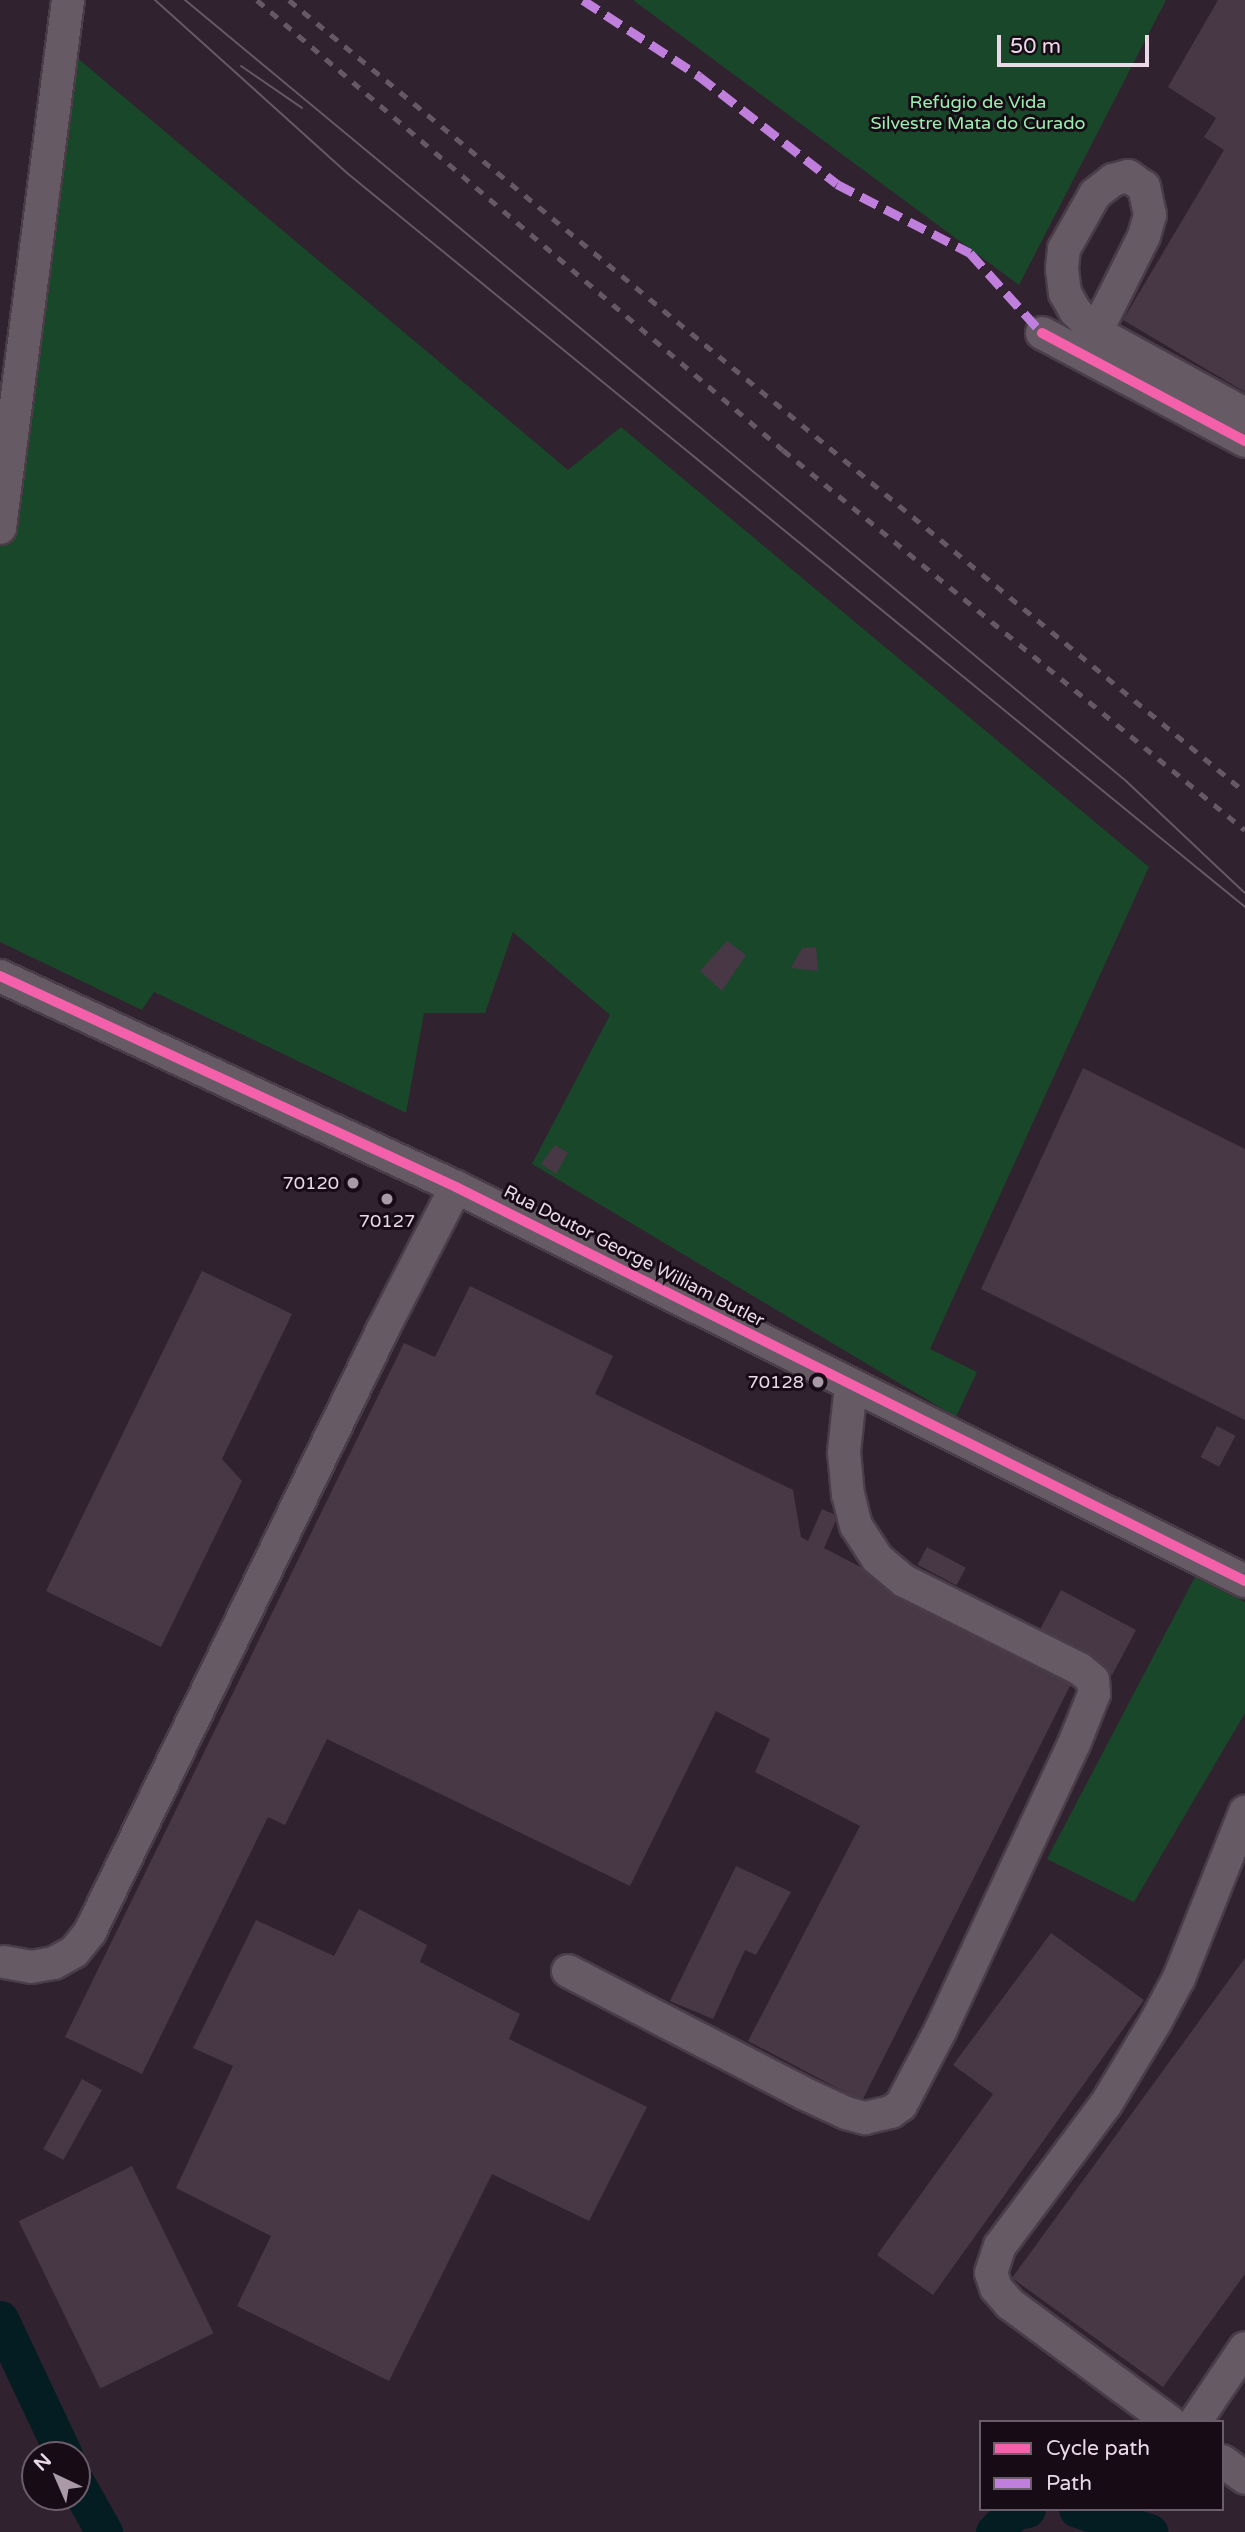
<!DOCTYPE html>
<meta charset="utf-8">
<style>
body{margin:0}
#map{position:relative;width:1245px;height:2532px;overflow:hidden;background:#31222f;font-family:"Varela Round",sans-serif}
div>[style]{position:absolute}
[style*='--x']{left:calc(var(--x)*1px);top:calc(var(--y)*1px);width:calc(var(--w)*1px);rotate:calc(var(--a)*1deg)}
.green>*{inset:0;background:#194729}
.river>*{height:37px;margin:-18.5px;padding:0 18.5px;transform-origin:18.5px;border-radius:18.5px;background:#041d22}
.building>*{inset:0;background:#483846;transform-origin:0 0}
.roads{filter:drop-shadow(2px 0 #4a3d48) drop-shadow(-2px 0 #4a3d48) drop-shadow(0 2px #4a3d48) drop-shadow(0 -2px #4a3d48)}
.minor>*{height:32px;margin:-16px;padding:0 16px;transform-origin:16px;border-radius:16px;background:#665a65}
.tram>*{height:2px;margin:-1px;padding:0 1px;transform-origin:1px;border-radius:1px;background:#665964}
.rail>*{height:5px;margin-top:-2.5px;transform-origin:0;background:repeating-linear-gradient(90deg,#665964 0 9px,transparent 0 18px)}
.quiet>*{height:9px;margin-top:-4.5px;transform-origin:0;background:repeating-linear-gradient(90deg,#c07fdc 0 18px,transparent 0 27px)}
.cycleway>*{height:10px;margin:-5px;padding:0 5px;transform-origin:5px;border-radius:5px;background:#f560ab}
.dots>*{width:19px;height:19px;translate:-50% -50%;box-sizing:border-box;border:4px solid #170b16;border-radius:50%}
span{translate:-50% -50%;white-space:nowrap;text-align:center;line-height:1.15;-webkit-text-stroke:6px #170b16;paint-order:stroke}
.park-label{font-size:18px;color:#9aefaf}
.poi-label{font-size:18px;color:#ebd9e8}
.right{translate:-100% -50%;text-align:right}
.street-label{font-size:18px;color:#ebd9e8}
.legend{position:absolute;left:979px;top:2420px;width:245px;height:91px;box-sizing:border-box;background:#170b16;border:2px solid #6c5d6a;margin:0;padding:9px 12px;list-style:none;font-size:21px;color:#ebd9e8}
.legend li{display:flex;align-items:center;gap:14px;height:35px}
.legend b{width:35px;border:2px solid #6c5d6a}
.north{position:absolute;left:21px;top:2441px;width:70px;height:70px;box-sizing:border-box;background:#170b16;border:2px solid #6c5d6a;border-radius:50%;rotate:316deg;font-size:19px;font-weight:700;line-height:28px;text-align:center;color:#ebd9e8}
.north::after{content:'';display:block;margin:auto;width:24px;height:32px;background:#aa99a7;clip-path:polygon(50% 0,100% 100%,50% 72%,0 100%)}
.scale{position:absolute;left:997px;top:35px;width:152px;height:32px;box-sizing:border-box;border:4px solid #ebd9e8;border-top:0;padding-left:9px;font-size:21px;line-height:24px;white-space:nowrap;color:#ebd9e8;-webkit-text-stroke:5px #170b16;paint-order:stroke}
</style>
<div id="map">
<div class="green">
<i style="clip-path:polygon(633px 0,1166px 0,1019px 285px)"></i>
<i style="clip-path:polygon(63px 46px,568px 470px,621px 427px,1149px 867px,930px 1349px,977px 1372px,956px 1417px,532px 1164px,610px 1015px,513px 932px,485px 1013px,424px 1013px,406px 1113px,154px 992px,142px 1010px,0 942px,0 537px)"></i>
<i style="clip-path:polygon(1195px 1577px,1245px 1602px,1245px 1713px,1134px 1902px,1047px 1859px)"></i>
</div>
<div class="river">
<i style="--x:0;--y:2319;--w:150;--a:64.8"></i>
<i style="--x:77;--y:2484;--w:55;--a:60.6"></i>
<i style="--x:1077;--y:2509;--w:76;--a:17.7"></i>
<i style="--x:994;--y:2532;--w:30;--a:-45"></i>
<i style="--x:1015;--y:2511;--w:12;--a:-9"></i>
</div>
<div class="building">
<i style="clip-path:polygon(1218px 0,1245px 0,1245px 392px,1123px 320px,1224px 150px,1204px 137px,1216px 118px,1168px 87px)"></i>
<i style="clip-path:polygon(727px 941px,746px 955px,722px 991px,700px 971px)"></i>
<i style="clip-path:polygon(816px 947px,818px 971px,791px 968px,802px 948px)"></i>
<i style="clip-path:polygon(1083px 1068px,1245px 1149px,1245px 1420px,981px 1289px)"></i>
<i style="clip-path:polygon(555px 1145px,568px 1153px,556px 1174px,541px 1164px)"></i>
<i style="clip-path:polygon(202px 1271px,292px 1314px,222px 1459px,242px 1481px,161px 1647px,46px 1591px)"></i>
<i style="clip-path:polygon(470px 1286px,613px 1356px,595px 1394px,793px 1490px,801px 1537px,808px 1541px,822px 1509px,838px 1516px,824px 1548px,1074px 1678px,862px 2101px,748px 2041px,860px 1826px,755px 1772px,770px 1739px,716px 1711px,630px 1886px,327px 1739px,285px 1825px,268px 1817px,142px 2074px,65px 2037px,404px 1343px,435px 1357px)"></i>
<i style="left:1217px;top:1426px;width:21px;height:35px;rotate:28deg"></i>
<i style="left:927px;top:1547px;width:44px;height:20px;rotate:28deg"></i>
<i style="left:1061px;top:1590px;width:85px;height:51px;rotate:28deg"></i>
<i style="clip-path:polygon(736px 1866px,791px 1892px,756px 1955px,745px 1950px,713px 2019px,670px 2001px)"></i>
<i style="clip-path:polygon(359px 1909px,427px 1945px,420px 1962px,520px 2014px,509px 2039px,647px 2107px,589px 2221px,492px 2174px,389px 2381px,237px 2306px,271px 2236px,176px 2188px,233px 2066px,193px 2048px,256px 1920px,334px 1956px)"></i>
<i style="clip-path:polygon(1051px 1933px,1144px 2000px,933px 2295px,877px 2255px,993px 2094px,953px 2065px)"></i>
<i style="clip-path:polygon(1245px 1958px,1245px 2274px,1163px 2387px,1012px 2278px)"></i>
<i style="left:82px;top:2079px;width:23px;height:80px;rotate:29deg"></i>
<i style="left:132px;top:2166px;width:186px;height:126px;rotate:64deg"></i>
</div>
<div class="roads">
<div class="minor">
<i style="--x:1096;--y:332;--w:107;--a:-63.4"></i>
<i style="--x:1144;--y:236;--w:22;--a:-74"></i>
<i style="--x:1150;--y:215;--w:29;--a:-102"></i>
<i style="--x:1144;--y:187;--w:19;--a:-145"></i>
<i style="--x:1128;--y:176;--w:16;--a:165"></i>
<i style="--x:1113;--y:180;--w:23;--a:142"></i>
<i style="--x:1095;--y:194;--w:63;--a:119.4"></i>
<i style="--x:1064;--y:249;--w:20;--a:96"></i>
<i style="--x:1062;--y:269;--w:24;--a:83"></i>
<i style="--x:1065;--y:293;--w:21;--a:61"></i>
<i style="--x:1075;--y:311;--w:30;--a:45"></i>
<i style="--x:1096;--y:332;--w:170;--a:28.8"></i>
<i style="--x:1042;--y:333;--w:230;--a:28"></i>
<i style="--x:0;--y:528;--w:532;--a:-82.66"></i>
<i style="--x:0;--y:976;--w:502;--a:24.83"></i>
<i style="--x:456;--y:1187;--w:882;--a:26.54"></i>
<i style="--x:4;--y:1962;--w:27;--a:10"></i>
<i style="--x:31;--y:1967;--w:23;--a:-10"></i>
<i style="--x:54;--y:1963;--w:23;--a:-29"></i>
<i style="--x:74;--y:1952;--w:26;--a:-51"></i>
<i style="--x:90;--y:1932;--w:670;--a:-64.08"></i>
<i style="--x:383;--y:1329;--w:160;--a:-62.8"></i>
<i style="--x:568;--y:1971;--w:265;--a:27.4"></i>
<i style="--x:803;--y:2093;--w:47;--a:24.9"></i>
<i style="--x:846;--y:2113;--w:20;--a:15"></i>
<i style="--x:865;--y:2118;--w:27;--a:-13"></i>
<i style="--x:891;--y:2112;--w:12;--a:-35"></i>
<i style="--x:901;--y:2105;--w:86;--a:-62.2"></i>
<i style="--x:941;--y:2029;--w:315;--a:-65"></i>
<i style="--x:1074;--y:1744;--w:54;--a:-68.2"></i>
<i style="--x:1094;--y:1694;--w:14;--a:-94"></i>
<i style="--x:1093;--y:1680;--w:17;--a:-140"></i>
<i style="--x:1080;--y:1669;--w:197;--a:-153.4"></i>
<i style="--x:904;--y:1581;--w:35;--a:-140"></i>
<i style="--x:877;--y:1558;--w:38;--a:-123"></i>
<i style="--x:856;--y:1526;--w:32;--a:-104"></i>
<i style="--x:848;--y:1495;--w:43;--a:-95.3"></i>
<i style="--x:844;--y:1452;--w:67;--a:-84"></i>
<i style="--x:1170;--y:2422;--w:199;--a:-143.6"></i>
<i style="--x:1010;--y:2304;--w:21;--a:-131"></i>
<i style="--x:996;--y:2288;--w:16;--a:-108"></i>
<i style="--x:991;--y:2273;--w:28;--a:-72"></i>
<i style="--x:1000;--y:2246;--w:177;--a:-53.3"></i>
<i style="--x:1106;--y:2104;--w:97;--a:-58.9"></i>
<i style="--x:1156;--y:2021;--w:49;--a:-61.9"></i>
<i style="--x:1179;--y:1978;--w:179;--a:-68.3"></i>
<i style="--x:1195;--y:2422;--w:89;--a:-56"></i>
<i style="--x:1222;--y:2461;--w:29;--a:36"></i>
</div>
</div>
<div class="tram">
<i style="--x:155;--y:0;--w:258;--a:42"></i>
<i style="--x:347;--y:173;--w:1160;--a:39.26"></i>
<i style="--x:185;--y:0;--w:1223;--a:39.69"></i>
<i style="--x:1126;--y:781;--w:163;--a:43.3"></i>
<i style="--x:241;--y:66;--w:74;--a:34.5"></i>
</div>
<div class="rail">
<i style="--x:257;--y:0;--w:692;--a:40.55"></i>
<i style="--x:783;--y:450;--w:598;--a:39.44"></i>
<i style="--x:289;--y:0;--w:1241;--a:39.64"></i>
</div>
<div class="quiet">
<i style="--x:583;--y:0;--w:139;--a:33.2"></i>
<i style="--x:699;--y:76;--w:175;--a:38"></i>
<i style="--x:837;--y:184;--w:150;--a:27.4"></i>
<i style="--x:970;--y:253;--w:108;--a:48"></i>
</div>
<div class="cycleway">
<i style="--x:1042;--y:333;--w:230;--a:28"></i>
<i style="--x:0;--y:976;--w:502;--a:24.83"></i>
<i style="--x:456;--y:1187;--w:882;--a:26.54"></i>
</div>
<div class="dots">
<i style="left:353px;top:1183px;background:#aa99a7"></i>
<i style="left:387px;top:1199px;background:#aa99a7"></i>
<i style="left:818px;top:1382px;background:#aa99a7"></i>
</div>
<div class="park-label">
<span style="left:978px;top:113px">Refúgio de Vida<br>Silvestre Mata do Curado</span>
</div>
<div class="poi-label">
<span class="right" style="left:339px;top:1183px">70120</span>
<span style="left:387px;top:1221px">70127</span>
<span class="right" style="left:804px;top:1382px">70128</span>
</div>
<div class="street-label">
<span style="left:634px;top:1256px;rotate:27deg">Rua Doutor George William Butler</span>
</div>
<ul class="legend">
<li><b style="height:9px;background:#f560ab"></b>Cycle path</li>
<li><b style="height:9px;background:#c07fdc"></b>Path</li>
</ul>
<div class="north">N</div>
<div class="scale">50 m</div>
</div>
